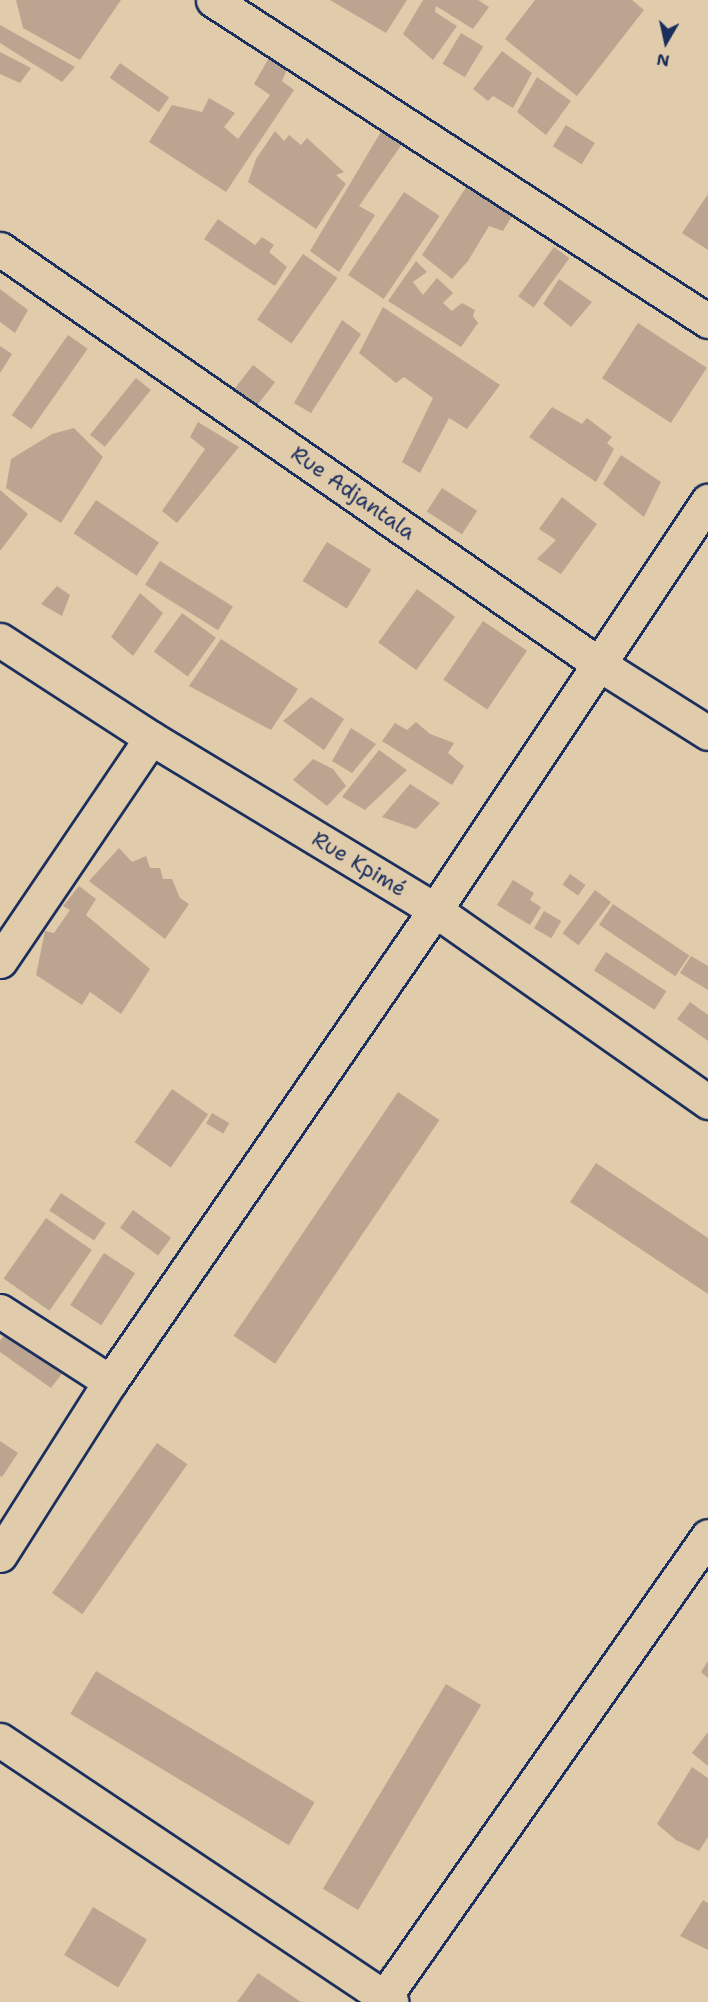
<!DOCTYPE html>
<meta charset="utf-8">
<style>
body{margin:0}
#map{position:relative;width:708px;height:2002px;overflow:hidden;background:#e0cbaa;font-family:"Shantell Sans",sans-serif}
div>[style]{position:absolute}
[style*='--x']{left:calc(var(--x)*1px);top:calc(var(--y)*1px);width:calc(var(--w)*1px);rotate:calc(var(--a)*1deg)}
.building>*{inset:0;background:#bba591;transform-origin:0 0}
.roads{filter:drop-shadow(2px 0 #1b2f5e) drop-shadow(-2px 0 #1b2f5e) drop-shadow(0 2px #1b2f5e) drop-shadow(0 -2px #1b2f5e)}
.minor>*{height:33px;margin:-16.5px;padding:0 16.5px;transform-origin:16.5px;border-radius:16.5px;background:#e0cbaa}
span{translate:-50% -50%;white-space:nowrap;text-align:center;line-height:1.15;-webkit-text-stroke:4.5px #e0cbaa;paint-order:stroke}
.street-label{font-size:21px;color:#1b2f5e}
.north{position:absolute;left:636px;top:12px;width:60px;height:60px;-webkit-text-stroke:4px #e0cbaa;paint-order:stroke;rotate:189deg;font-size:16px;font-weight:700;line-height:24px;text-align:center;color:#1b2f5e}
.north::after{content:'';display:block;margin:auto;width:21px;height:27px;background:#1b2f5e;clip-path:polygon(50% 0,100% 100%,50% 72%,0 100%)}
</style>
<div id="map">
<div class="building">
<i style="clip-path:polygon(16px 0,121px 0,80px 60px,23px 28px)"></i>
<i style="clip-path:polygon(330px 0,407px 0,386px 33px)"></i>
<i style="clip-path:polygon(423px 0,478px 0,489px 7px,473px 29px,436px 6px,435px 12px,457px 26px,433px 60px,403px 34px)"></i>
<i style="clip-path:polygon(535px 0,632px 0,644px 10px,577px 96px,505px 39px)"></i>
<i style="clip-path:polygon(0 25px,75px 67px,62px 82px,0 43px)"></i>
<i style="left:461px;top:33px;width:26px;height:36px;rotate:31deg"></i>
<i style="clip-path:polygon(502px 51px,532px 73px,513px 108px,493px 96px,488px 101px,473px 89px)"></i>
<i style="clip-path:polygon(0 52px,31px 68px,20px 83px,0 74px)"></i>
<i style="clip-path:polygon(270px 56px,288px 67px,282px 81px,294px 90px,226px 192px,149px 142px,172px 105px,202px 112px,209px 98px,235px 113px,224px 127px,238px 139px,270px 95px,254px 84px)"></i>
<i style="left:120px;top:63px;width:60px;height:18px;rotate:35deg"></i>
<i style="clip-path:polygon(537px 77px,571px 101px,546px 135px,517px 112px)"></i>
<i style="left:566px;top:125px;width:34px;height:25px;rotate:32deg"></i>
<i style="clip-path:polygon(382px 130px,402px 144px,359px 206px,375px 215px,339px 272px,310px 251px)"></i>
<i style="clip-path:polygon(275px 131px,284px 141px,289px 135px,301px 145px,307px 138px,344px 172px,336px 175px,346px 184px,316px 229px,248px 182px,256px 159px)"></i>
<i style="clip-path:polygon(467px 186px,512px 216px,503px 231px,489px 226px,468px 261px,452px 279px,422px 255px)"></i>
<i style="left:404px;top:192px;width:43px;height:100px;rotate:34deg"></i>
<i style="clip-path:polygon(708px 194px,708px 250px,682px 233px)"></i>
<i style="clip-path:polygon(218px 219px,255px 245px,262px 237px,274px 245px,269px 252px,287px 267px,275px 286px,204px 239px)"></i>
<i style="left:554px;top:247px;width:19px;height:61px;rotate:36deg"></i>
<i style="left:303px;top:254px;width:42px;height:80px;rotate:35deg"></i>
<i style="clip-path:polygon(416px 261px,427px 272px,413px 282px,423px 295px,437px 278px,453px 293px,443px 303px,452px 311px,462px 303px,475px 310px,473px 316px,478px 323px,461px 347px,388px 301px)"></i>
<i style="clip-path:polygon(559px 279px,592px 302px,571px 327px,543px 304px)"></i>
<i style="clip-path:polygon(0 289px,28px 310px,15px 333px,0 322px)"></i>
<i style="clip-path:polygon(383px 307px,500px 385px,467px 429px,449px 418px,420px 473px,402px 462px,433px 398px,404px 377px,396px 383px,359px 353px)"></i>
<i style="clip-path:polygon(342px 320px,361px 334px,311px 413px,294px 403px)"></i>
<i style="left:638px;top:323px;width:82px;height:66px;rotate:33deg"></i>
<i style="left:68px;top:335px;width:24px;height:98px;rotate:35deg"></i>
<i style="clip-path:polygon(0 346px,12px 354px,0 373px)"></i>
<i style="left:253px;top:365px;width:28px;height:31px;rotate:38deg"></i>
<i style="left:136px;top:378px;width:19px;height:73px;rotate:39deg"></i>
<i style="clip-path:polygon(552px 407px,582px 424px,587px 418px,612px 437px,607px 443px,614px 449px,596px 482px,529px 437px)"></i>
<i style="clip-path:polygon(198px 422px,239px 447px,177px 523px,162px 511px,205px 449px,190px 437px)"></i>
<i style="clip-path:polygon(74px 428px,103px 457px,61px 523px,6px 488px,11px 459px,52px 434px)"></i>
<i style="clip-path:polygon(621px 455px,661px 482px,644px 517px,603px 484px)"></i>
<i style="left:442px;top:488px;width:42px;height:28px;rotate:33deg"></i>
<i style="clip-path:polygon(0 490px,28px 514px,0 551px)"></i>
<i style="clip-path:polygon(562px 497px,597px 524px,561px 574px,537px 559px,556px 540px,539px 529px)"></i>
<i style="left:96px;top:500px;width:76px;height:40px;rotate:34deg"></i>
<i style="left:327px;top:542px;width:52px;height:46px;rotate:32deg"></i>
<i style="left:160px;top:561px;width:86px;height:28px;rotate:32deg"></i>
<i style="clip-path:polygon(57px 586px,70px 595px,62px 616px,41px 604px)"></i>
<i style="left:417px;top:589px;width:47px;height:66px;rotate:36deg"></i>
<i style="clip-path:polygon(140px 593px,163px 613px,133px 656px,111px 637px)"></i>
<i style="left:182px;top:613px;width:42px;height:48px;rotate:36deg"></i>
<i style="left:483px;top:621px;width:53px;height:71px;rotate:34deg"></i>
<i style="clip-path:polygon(221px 639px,298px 689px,271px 730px,189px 686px)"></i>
<i style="clip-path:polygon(311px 697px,344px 719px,324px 750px,283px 721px)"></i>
<i style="clip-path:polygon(416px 722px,430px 734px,454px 743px,448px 753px,464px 766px,452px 785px,382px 741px,395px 723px,407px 730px)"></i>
<i style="clip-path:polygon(351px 728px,376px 744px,352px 773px,332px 761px)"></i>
<i style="clip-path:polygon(379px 750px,407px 770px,365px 810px,342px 797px)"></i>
<i style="clip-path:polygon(313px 759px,333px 769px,346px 786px,327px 806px,293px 780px)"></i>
<i style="clip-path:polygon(410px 784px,440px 803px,416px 829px,382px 817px)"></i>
<i style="clip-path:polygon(119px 848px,132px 862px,146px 856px,150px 868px,160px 868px,163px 879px,172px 879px,180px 898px,189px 904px,165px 939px,89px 881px)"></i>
<i style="left:570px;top:874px;width:19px;height:13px;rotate:35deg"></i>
<i style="clip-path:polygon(513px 880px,534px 893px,530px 900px,541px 907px,530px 925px,497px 905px)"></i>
<i style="clip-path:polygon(79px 886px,96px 899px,86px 915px,150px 969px,121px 1014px,90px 992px,82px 1005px,36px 975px,45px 931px,54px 933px,70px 910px,63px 906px)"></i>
<i style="left:595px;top:890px;width:20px;height:54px;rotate:37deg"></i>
<i style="left:613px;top:904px;width:92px;height:25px;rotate:34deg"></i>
<i style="left:544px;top:911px;width:20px;height:20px;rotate:30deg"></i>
<i style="left:606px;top:952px;width:72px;height:22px;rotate:33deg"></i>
<i style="clip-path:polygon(691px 956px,708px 966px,708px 990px,680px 973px)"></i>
<i style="clip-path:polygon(690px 1002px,708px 1015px,708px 1041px,677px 1019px)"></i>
<i style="left:172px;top:1089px;width:44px;height:65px;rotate:35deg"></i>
<i style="left:398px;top:1092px;width:50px;height:294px;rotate:34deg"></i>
<i style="left:212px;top:1113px;width:20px;height:12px;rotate:30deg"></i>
<i style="clip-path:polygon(596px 1163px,708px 1238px,708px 1294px,570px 1202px)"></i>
<i style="left:61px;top:1193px;width:54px;height:21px;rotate:34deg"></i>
<i style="left:133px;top:1210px;width:47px;height:22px;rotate:36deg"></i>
<i style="left:46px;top:1218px;width:56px;height:74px;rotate:35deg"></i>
<i style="left:104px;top:1253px;width:37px;height:62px;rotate:33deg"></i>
<i style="clip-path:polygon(7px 1331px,64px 1371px,51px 1388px,0 1352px,0 1341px)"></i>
<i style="clip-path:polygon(0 1441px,18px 1453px,2px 1477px,0 1476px)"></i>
<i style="left:157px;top:1443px;width:37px;height:183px;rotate:35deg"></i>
<i style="clip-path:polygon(708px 1661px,708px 1678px,701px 1672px)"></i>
<i style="left:96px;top:1671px;width:255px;height:50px;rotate:31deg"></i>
<i style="left:446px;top:1684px;width:41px;height:239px;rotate:31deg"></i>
<i style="clip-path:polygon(708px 1732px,708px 1766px,692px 1753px)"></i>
<i style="clip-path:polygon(692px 1767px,708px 1778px,708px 1837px,699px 1851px,676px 1840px,657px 1824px)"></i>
<i style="clip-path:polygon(703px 1900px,708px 1903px,708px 1950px,680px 1936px)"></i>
<i style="left:93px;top:1907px;width:63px;height:56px;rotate:31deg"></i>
<i style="clip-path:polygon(258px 1973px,301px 2002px,237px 2002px)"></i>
</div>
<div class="roads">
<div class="minor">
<i style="--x:213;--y:0;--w:590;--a:32.96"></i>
<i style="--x:0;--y:249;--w:729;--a:34.72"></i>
<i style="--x:599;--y:664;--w:129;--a:32.3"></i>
<i style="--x:0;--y:640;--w:180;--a:33"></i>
<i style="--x:151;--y:738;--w:332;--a:31.2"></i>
<i style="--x:435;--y:910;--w:334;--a:35.1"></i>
<i style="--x:0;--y:961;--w:269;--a:-55.9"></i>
<i style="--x:0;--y:1311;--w:131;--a:32.8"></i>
<i style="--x:0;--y:1555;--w:205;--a:-57.6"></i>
<i style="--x:110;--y:1382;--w:573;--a:-55.45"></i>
<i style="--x:435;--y:910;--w:492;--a:-56.3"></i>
<i style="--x:0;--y:1740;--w:471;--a:33.8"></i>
<i style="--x:381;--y:2002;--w:569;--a:-54.94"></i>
</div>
</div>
<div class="street-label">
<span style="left:353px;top:493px;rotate:35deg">Rue Adjantala</span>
<span style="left:359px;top:864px;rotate:31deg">Rue Kpimé</span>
</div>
<div class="north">N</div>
</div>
